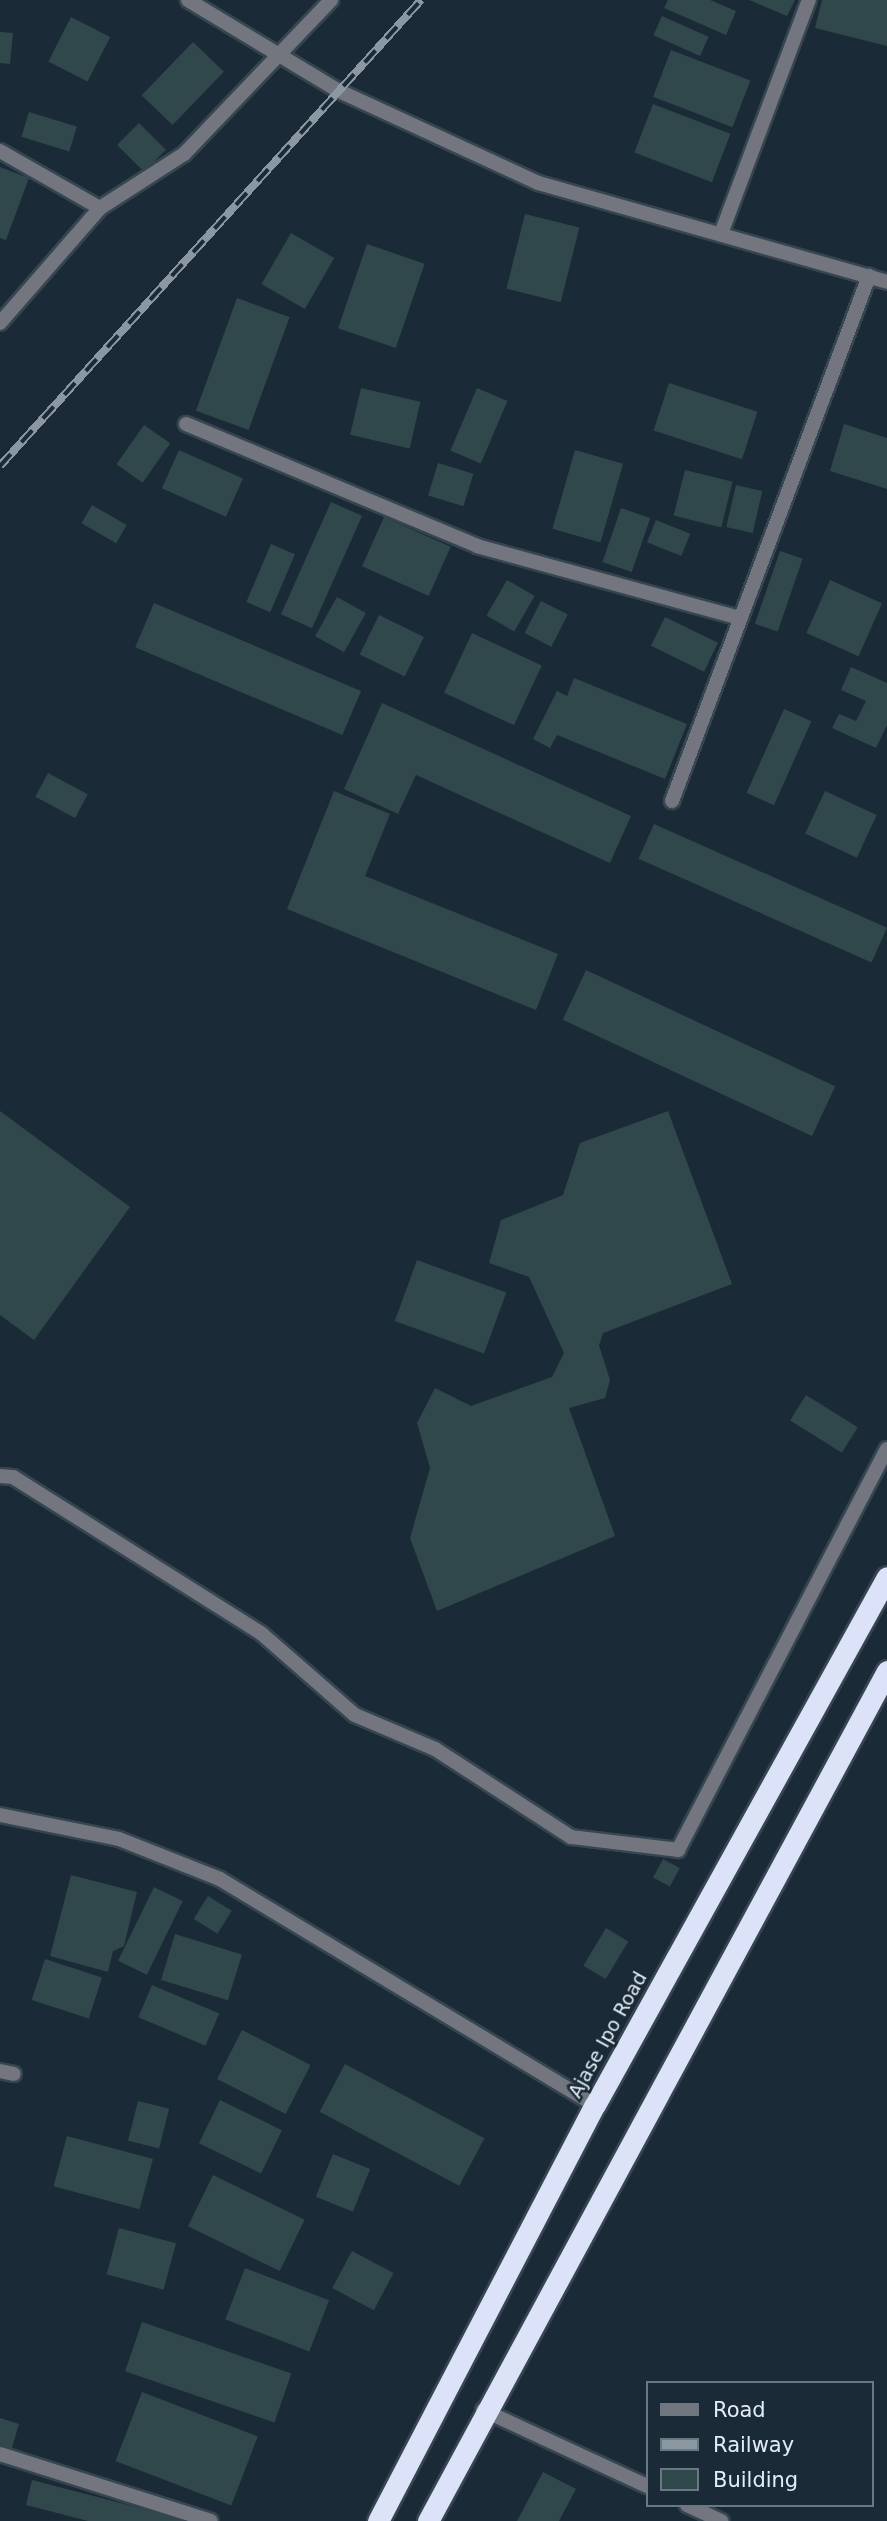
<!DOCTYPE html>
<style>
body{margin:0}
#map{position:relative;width:887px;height:2521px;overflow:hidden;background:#1a2a36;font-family:"DejaVu Sans",sans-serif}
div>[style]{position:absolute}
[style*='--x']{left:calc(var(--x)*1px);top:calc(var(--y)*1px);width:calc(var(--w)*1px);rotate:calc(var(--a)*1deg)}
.building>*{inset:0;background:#30484b;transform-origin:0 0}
.roads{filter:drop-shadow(2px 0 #364551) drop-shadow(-2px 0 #364551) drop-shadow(0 2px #364551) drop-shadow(0 -2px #364551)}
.lane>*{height:14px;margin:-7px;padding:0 7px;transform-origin:7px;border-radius:7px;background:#73767e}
.street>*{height:14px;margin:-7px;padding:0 7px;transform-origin:7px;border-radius:7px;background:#73767e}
.highway>*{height:21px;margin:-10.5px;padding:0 10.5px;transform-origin:10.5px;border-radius:10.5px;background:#dce3f9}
.rail>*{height:8px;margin-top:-4px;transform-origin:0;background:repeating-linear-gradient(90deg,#1a2a36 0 16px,#8b98a1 0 32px);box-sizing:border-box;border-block:2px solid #8b98a1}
span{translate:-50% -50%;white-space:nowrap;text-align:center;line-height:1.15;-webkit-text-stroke:5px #1a2a36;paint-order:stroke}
.street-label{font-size:19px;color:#e3edf5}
.legend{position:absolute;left:646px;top:2381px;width:228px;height:126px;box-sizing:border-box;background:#1a2a36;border:2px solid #6a7882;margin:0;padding:9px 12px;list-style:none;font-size:21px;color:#e3edf5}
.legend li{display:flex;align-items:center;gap:14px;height:35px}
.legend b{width:35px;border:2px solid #6a7882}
</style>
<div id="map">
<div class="building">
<i style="clip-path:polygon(668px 0,710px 0,736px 11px,726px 35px,664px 8px)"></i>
<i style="clip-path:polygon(749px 0,795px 0,787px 16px)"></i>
<i style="clip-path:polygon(822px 0,887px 0,887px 46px,815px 28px)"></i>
<i style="left:662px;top:16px;width:51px;height:21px;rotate:24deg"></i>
<i style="left:71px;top:17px;width:44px;height:50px;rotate:27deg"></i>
<i style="clip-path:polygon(0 32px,13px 33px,10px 64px,0 63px)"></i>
<i style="left:193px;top:42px;width:43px;height:74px;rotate:44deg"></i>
<i style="left:671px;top:50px;width:85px;height:50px;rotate:21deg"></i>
<i style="left:653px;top:104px;width:83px;height:52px;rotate:21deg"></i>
<i style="left:29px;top:112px;width:50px;height:26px;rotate:17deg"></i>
<i style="left:139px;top:123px;width:38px;height:31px;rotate:45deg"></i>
<i style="clip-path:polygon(0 167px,29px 178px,6px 240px,0 238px)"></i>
<i style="left:525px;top:214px;width:56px;height:77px;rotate:14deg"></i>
<i style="left:291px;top:233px;width:50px;height:59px;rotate:30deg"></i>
<i style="left:367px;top:244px;width:61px;height:89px;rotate:19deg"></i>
<i style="left:237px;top:298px;width:56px;height:120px;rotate:20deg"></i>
<i style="left:669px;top:383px;width:93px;height:50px;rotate:18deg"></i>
<i style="left:361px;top:388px;width:61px;height:48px;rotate:13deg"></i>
<i style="left:477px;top:388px;width:33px;height:68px;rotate:23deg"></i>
<i style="clip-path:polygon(844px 424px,887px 438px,887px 489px,830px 471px)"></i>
<i style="left:144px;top:425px;width:32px;height:48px;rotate:35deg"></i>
<i style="left:179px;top:450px;width:70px;height:42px;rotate:24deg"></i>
<i style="left:575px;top:450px;width:50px;height:82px;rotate:16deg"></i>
<i style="left:438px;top:463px;width:37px;height:34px;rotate:17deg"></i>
<i style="left:685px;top:470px;width:49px;height:47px;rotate:14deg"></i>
<i style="left:736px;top:485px;width:27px;height:43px;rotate:13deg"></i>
<i style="left:331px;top:502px;width:34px;height:123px;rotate:24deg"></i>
<i style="left:92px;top:505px;width:40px;height:21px;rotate:30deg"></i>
<i style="left:621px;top:508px;width:31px;height:57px;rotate:19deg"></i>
<i style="left:384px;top:517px;width:73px;height:54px;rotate:24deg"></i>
<i style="left:656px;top:520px;width:37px;height:24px;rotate:22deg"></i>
<i style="left:271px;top:544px;width:26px;height:63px;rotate:23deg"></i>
<i style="left:780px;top:551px;width:24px;height:77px;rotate:19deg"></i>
<i style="left:507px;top:580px;width:32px;height:41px;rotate:30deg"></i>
<i style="left:830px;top:580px;width:57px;height:58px;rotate:24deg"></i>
<i style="left:337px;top:597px;width:33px;height:45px;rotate:29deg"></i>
<i style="left:541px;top:601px;width:30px;height:36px;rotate:27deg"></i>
<i style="left:154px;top:603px;width:225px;height:48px;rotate:23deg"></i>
<i style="left:379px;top:615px;width:50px;height:44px;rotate:26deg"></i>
<i style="left:665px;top:617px;width:59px;height:32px;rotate:26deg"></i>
<i style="left:472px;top:633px;width:77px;height:66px;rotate:25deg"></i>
<i style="clip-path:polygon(851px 667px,887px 683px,887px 725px,876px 748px,832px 728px,839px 714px,856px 721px,866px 701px,841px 690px)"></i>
<i style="clip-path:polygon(574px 678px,687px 724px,665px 779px,557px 735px,550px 748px,533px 739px,557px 691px,567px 696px)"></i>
<i style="clip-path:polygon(382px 703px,631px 816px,610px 863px,416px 775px,398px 814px,344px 789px)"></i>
<i style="left:784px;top:709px;width:30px;height:92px;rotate:24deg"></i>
<i style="left:48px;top:773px;width:45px;height:27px;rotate:28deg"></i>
<i style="clip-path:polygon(334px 791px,390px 814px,365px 876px,558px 954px,536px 1010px,287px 909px)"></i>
<i style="left:825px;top:791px;width:57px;height:47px;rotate:25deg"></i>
<i style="left:654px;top:824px;width:255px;height:38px;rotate:24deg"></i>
<i style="left:586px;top:970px;width:275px;height:55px;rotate:25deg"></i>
<i style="clip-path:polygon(0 1111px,130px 1207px,34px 1340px,0 1315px)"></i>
<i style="clip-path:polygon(668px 1111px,732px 1284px,603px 1333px,599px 1345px,610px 1380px,605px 1398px,569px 1408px,615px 1536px,437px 1611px,410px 1538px,430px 1468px,417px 1423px,435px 1388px,471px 1406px,552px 1377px,564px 1353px,529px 1277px,489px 1263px,501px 1220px,563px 1195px,580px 1143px)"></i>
<i style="left:417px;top:1260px;width:95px;height:65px;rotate:20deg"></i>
<i style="left:806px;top:1395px;width:61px;height:30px;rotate:32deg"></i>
<i style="left:663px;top:1859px;width:19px;height:21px;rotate:28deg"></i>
<i style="clip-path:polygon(71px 1875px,137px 1892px,124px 1946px,113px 1951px,108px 1972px,50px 1956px)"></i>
<i style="left:154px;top:1887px;width:32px;height:82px;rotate:26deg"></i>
<i style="left:208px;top:1896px;width:28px;height:27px;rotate:32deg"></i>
<i style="left:606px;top:1928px;width:26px;height:44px;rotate:31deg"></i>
<i style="left:175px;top:1934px;width:70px;height:48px;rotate:17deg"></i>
<i style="left:45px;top:1959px;width:60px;height:43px;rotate:18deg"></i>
<i style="left:152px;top:1985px;width:73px;height:35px;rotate:23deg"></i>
<i style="left:242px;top:2030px;width:77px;height:55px;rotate:27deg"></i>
<i style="left:345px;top:2064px;width:158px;height:54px;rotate:28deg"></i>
<i style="left:220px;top:2100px;width:69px;height:48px;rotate:26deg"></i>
<i style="left:138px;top:2101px;width:32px;height:41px;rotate:14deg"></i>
<i style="left:67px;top:2136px;width:89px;height:52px;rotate:15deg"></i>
<i style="left:333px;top:2154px;width:40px;height:46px;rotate:22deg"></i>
<i style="left:213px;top:2175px;width:102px;height:57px;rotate:26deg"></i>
<i style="left:119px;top:2228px;width:59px;height:48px;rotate:15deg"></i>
<i style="left:352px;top:2251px;width:47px;height:42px;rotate:28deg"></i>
<i style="left:245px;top:2268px;width:90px;height:55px;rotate:21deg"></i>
<i style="left:142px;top:2322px;width:158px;height:52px;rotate:19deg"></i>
<i style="left:142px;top:2392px;width:124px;height:74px;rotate:21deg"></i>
<i style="clip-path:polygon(0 2418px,19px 2424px,11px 2451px,0 2448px)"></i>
<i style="clip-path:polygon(543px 2472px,576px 2489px,559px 2521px,517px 2521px)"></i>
<i style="clip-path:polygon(32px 2480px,186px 2520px,186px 2521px,88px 2521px,26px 2505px)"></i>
</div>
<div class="roads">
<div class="lane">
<i style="--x:0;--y:1476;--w:13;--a:4"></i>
<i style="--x:13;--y:1477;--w:294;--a:32.2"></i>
<i style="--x:262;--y:1634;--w:123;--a:41.1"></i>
<i style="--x:355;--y:1715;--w:87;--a:23"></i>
<i style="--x:435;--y:1749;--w:162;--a:32.9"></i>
<i style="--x:571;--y:1837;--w:108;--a:6.9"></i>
<i style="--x:678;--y:1850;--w:452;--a:-62.5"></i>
</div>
<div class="street">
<i style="--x:188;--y:0;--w:174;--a:31.1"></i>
<i style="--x:337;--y:90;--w:221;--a:24.8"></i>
<i style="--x:538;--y:183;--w:363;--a:15.8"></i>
<i style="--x:0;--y:151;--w:115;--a:29.7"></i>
<i style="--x:100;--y:208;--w:100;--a:-32.7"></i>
<i style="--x:184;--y:154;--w:213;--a:-46.3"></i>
<i style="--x:722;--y:231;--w:247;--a:-69.4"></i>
<i style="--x:0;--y:323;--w:152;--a:-49"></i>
<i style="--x:186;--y:424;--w:316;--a:22.7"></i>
<i style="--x:477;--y:546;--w:273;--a:15.3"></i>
<i style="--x:672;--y:801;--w:561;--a:-69.43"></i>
<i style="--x:0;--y:1815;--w:121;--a:11.4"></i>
<i style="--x:119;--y:1839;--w:109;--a:21.6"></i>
<i style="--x:220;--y:1879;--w:438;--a:31.1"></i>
<i style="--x:0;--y:2071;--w:14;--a:12"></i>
<i style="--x:483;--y:2410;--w:181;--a:24.9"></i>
<i style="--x:0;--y:2454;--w:221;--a:17.6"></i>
<i style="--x:687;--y:2505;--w:38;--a:25"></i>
</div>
<div class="highway">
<i style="--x:378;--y:2521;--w:469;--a:-62.5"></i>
<i style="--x:595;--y:2105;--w:603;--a:-61.06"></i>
<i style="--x:428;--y:2521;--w:966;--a:-61.63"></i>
</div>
</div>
<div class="rail">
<i style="--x:0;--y:466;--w:628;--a:-47.9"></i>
</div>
<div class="street-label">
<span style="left:608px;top:2035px;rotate:-61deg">Ajase Ipo Road</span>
</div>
<ul class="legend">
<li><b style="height:9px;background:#73767e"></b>Road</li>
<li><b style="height:9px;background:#8b98a1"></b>Railway</li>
<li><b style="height:19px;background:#30484b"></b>Building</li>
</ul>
</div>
